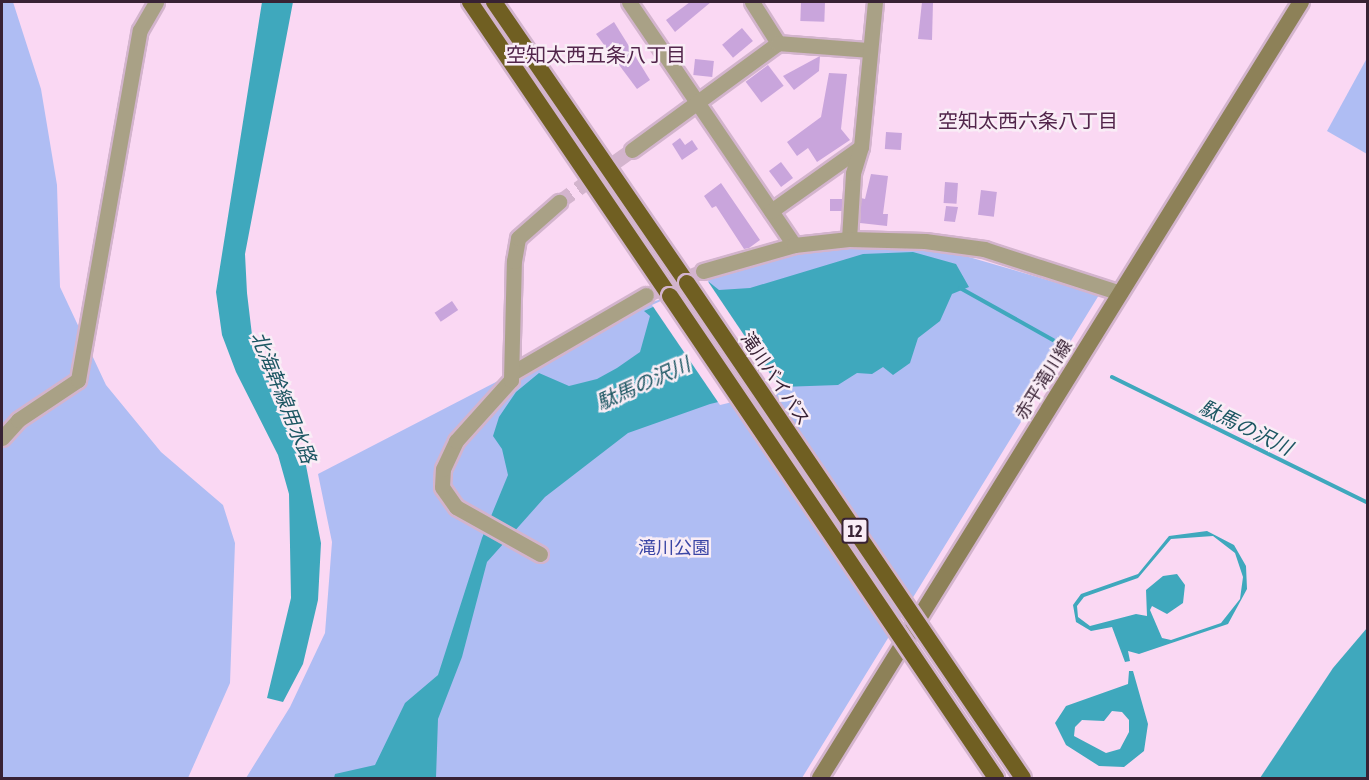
<!DOCTYPE html>
<meta charset="utf-8">
<style>
body{margin:0}
#map{position:relative;width:1369px;height:780px;overflow:hidden;background:#fad8f3;font-family:"Asap Condensed","Noto Sans JP",sans-serif}
div>[style]{position:absolute}
[style*='--x']{left:calc(var(--x)*1px);top:calc(var(--y)*1px);width:calc(var(--w)*1px);rotate:calc(var(--a)*1deg)}
.green>*{inset:0;background:#afbdf3}
.water>*{inset:0;background:#3fa8bd}
.pier>*{inset:0;background:#fad8f3}
.stream>*{height:4px;margin:-2px;padding:0 2px;transform-origin:2px;border-radius:2px;background:#3fa8bd}
.building>*{inset:0;background:#c9a5dc;transform-origin:0 0}
.minor-tunnel>*{height:15px;margin-top:-7.5px;transform-origin:0;background:repeating-linear-gradient(90deg,#d3b4cd 0 15px,transparent 0 23px)}
.roads{filter:drop-shadow(2px 0 #d3b4cd) drop-shadow(-2px 0 #d3b4cd) drop-shadow(0 2px #d3b4cd) drop-shadow(0 -2px #d3b4cd)}
.minor>*{height:15px;margin:-7.5px;padding:0 7.5px;transform-origin:7.5px;border-radius:7.5px;background:#a9a186}
.secondary>*{height:16px;margin:-8px;padding:0 8px;transform-origin:8px;border-radius:8px;background:#8d8158}
.trunk>*{height:16px;margin:-8px;padding:0 8px;transform-origin:8px;border-radius:8px;background:#705f22}
.bridges{filter:drop-shadow(2px 0 #d3b4cd) drop-shadow(-2px 0 #d3b4cd) drop-shadow(0 2px #d3b4cd) drop-shadow(0 -2px #d3b4cd)}
.trunk-bridge>*{height:16px;margin:-8px;padding:0 8px;transform-origin:8px;border-radius:8px;background:#705f22}
span{translate:-50% -50%;white-space:nowrap;text-align:center;line-height:1.15;-webkit-text-stroke:5px #f9edf6;paint-order:stroke}
.shield-label span{padding:2px 4px;background:#f9edf6;border:2px solid;border-radius:4px;-webkit-text-stroke-width:0}
.shield-label{font-size:16px;color:#382234;font-weight:700}
.street-label{font-size:18px;color:#382234}
.park-label{font-size:18px;color:#3a45a5}
.neighbourhood-label{font-size:20px;color:#52254b}
.water-label{font-size:20px;color:#1c5662;font-style:italic}
.frame{position:absolute;inset:0;border:3px solid #382234;pointer-events:none}
</style>
<div id="map">
<div class="green">
<i style="clip-path:polygon(2px 2px,13px 2px,41px 89px,57px 185px,60px 287px,106px 385px,161px 452px,223px 505px,235px 543px,230px 683px,188px 778px,2px 778px)"></i>
<i style="clip-path:polygon(1367px 58px,1367px 154px,1327px 131px)"></i>
<i style="clip-path:polygon(896px 246px,962px 255px,1099px 295px,802px 778px,246px 778px,290px 707px,325px 633px,332px 542px,318px 474px,643px 306px,724px 274px,802px 252px)"></i>
</div>
<div class="water">
<i style="clip-path:polygon(262px 2px,293px 2px,245px 254px,247px 293px,252px 335px,267px 376px,304px 455px,321px 543px,318px 600px,303px 664px,283px 702px,267px 698px,291px 598px,289px 494px,278px 455px,236px 372px,222px 335px,216px 292px)"></i>
<i style="clip-path:polygon(913px 252px,956px 264px,969px 287px,952px 294px,940px 321px,918px 338px,910px 363px,893px 375px,883px 367px,872px 374px,857px 373px,838px 385px,781px 387px,710px 404px,628px 433px,545px 497px,487px 562px,462px 657px,438px 719px,436px 778px,334px 778px,335px 774px,375px 765px,405px 703px,438px 675px,482px 538px,508px 475px,502px 449px,493px 436px,499px 417px,516px 392px,539px 373px,569px 386px,597px 379px,617px 368px,640px 352px,650px 316px,644px 311px,709px 282px,719px 290px,750px 288px,863px 254px)"></i>
<i style="clip-path:polygon(evenodd,1207px 531px,1234px 545px,1246px 566px,1247px 589px,1228px 624px,1139px 654px,1128px 651px,1130px 661px,1125px 662px,1112px 627px,1091px 631px,1076px 622px,1073px 605px,1081px 594px,1138px 574px,1169px 536px,1207px 531px,1213px 536px,1235px 553px,1243px 577px,1240px 599px,1221px 623px,1171px 640px,1162px 638px,1150px 610px,1152px 606px,1167px 614px,1183px 603px,1185px 585px,1177px 574px,1163px 576px,1146px 590px,1147px 616px,1136px 614px,1090px 626px,1078px 617px,1077px 606px,1084px 597px,1138px 578px,1171px 539px,1213px 536px)"></i>
<i style="clip-path:polygon(1367px 628px,1367px 778px,1260px 778px,1333px 668px)"></i>
<i style="clip-path:polygon(evenodd,1129px 671px,1133px 671px,1148px 724px,1144px 751px,1124px 767px,1099px 766px,1066px 745px,1055px 723px,1066px 706px,1128px 684px,1129px 671px,1112px 711px,1122px 712px,1129px 720px,1129px 732px,1120px 749px,1106px 753px,1074px 736px,1075px 727px,1082px 720px,1104px 721px,1112px 711px)"></i>
</div>
<div class="pier">
<i style="clip-path:polygon(707px 280px,781px 390px,720px 405px,652px 305px)"></i>
</div>
<div class="stream">
<i style="--x:960;--y:288;--w:107;--a:29.2"></i>
<i style="--x:1112;--y:377;--w:285;--a:26.2"></i>
</div>
<div class="building">
<i style="clip-path:polygon(690px 2px,711px 2px,675px 32px,666px 20px)"></i>
<i style="left:801px;top:2px;width:24px;height:19px;rotate:2deg"></i>
<i style="clip-path:polygon(922px 2px,933px 2px,932px 40px,918px 39px)"></i>
<i style="clip-path:polygon(614px 22px,650px 80px,637px 89px,596px 34px)"></i>
<i style="left:742px;top:28px;width:17px;height:26px;rotate:50deg"></i>
<i style="clip-path:polygon(820px 56px,819px 71px,794px 90px,783px 76px)"></i>
<i style="left:695px;top:59px;width:19px;height:16px;rotate:6deg"></i>
<i style="left:768px;top:65px;width:26px;height:28px;rotate:53deg"></i>
<i style="clip-path:polygon(829px 73px,847px 74px,841px 129px,850px 140px,817px 162px,808px 148px,797px 156px,787px 142px,821px 117px)"></i>
<i style="left:886px;top:132px;width:16px;height:17px;rotate:4deg"></i>
<i style="clip-path:polygon(680px 138px,685px 145px,692px 140px,698px 149px,682px 160px,672px 144px)"></i>
<i style="left:781px;top:162px;width:20px;height:15px;rotate:53deg"></i>
<i style="clip-path:polygon(871px 174px,888px 176px,883px 214px,888px 214px,887px 226px,860px 223px,861px 198px,865px 199px)"></i>
<i style="left:945px;top:182px;width:13px;height:21px;rotate:4deg"></i>
<i style="clip-path:polygon(721px 183px,760px 240px,749px 248px,744px 249px,716px 206px,712px 208px,704px 196px)"></i>
<i style="left:981px;top:190px;width:16px;height:25px;rotate:7deg"></i>
<i style="left:830px;top:199px;width:12px;height:12px"></i>
<i style="clip-path:polygon(946px 206px,958px 207px,955px 222px,944px 221px)"></i>
<i style="left:452px;top:301px;width:11px;height:21px;rotate:56deg"></i>
</div>
<div class="minor-tunnel">
<i style="--x:559;--y:202;--w:90;--a:-35.5"></i>
<i style="--x:646;--y:295;--w:62;--a:-22.8"></i>
</div>
<div class="roads">
<div class="minor">
<i style="--x:629;--y:2;--w:294;--a:55.8"></i>
<i style="--x:752;--y:2;--w:49;--a:57.6"></i>
<i style="--x:632;--y:150;--w:181;--a:-36.2"></i>
<i style="--x:778;--y:43;--w:92;--a:4.4"></i>
<i style="--x:771;--y:211;--w:110;--a:-35.4"></i>
<i style="--x:861;--y:147;--w:146;--a:-84.5"></i>
<i style="--x:849;--y:239;--w:66;--a:-86.5"></i>
<i style="--x:853;--y:173;--w:27;--a:-73"></i>
<i style="--x:703;--y:271;--w:95;--a:-15.9"></i>
<i style="--x:794;--y:245;--w:55;--a:-6.2"></i>
<i style="--x:849;--y:239;--w:76;--a:1.5"></i>
<i style="--x:925;--y:241;--w:60;--a:7.7"></i>
<i style="--x:984;--y:249;--w:143;--a:17.9"></i>
<i style="--x:512;--y:373;--w:155;--a:-30.2"></i>
<i style="--x:2;--y:438;--w:24;--a:-48"></i>
<i style="--x:18;--y:420;--w:72;--a:-33.7"></i>
<i style="--x:78;--y:380;--w:355;--a:-80"></i>
<i style="--x:140;--y:30;--w:32;--a:-60"></i>
<i style="--x:540;--y:554;--w:96;--a:-150.8"></i>
<i style="--x:456;--y:507;--w:24;--a:-125"></i>
<i style="--x:442;--y:487;--w:18;--a:-87"></i>
<i style="--x:443;--y:469;--w:31;--a:-65"></i>
<i style="--x:456;--y:441;--w:82;--a:-48"></i>
<i style="--x:511;--y:380;--w:119;--a:-88.6"></i>
<i style="--x:514;--y:261;--w:23;--a:-80"></i>
<i style="--x:518;--y:238;--w:55;--a:-41.3"></i>
</div>
<div class="secondary">
<i style="--x:820;--y:778;--w:913;--a:-58.21"></i>
</div>
<div class="trunk">
<i style="--x:470;--y:2;--w:356;--a:55.8"></i>
<i style="--x:494;--y:2;--w:341;--a:55.5"></i>
</div>
</div>
<div class="bridges">
<div class="trunk-bridge">
<i style="--x:687;--y:283;--w:598;--a:55.83"></i>
<i style="--x:670;--y:296;--w:582;--a:55.93"></i>
</div>
</div>
<div class="shield-label">
<span style="left:855px;top:531px">12</span>
</div>
<div class="street-label">
<span style="left:775px;top:379px;rotate:56deg">滝川バイパス</span>
<span style="left:1044px;top:380px;rotate:-58deg">赤平滝川線</span>
</div>
<div class="park-label">
<span style="left:674px;top:548px">滝川公園</span>
</div>
<div class="neighbourhood-label">
<span style="left:596px;top:54px">空知太西五条八丁目</span>
<span style="left:1028px;top:120px">空知太西六条八丁目</span>
</div>
<div class="water-label">
<span style="left:643px;top:383px;rotate:-24deg">駄馬の沢川</span>
<span style="left:284px;top:397px;rotate:68deg">北海幹線用水路</span>
<span style="left:1246px;top:427px;rotate:26deg">駄馬の沢川</span>
</div>
<div class="frame"></div>
</div>
